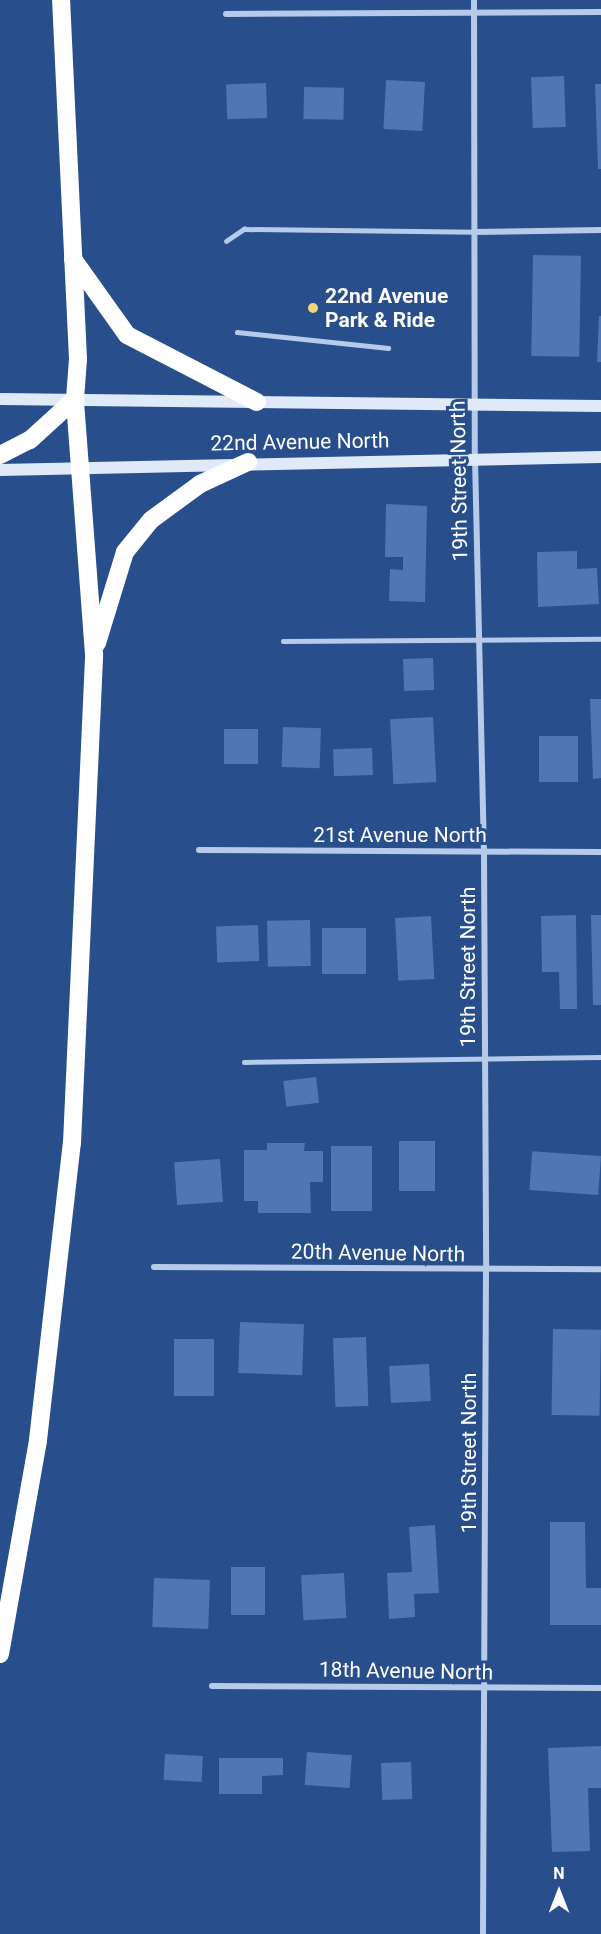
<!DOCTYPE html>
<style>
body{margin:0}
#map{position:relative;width:601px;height:1934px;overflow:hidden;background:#284e8b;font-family:Roboto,sans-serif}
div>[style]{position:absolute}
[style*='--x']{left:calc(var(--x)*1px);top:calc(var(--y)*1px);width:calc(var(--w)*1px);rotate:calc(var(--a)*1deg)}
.building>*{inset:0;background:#5077b2;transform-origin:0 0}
.lane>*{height:4.5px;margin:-2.25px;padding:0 2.25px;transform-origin:2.25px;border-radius:2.25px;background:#b6cae9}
.street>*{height:6px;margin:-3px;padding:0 3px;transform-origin:3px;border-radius:3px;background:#b6cae9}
.secondary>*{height:12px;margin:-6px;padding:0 6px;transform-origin:6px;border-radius:6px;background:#e0e9f8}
.highway>*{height:18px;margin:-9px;padding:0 9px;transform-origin:9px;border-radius:9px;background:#fff}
.dots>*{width:16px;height:16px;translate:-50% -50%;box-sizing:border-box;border:3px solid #284e8b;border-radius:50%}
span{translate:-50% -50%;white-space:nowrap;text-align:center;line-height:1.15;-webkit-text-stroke:6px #284e8b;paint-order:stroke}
.poi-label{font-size:21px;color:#fff;font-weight:700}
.left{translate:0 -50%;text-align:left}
.street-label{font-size:21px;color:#fff}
.north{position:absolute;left:529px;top:1862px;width:60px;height:60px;-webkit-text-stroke:4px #284e8b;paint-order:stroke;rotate:0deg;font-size:16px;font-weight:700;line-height:24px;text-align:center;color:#fff}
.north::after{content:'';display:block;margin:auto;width:21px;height:27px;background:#fff;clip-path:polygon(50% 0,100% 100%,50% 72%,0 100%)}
</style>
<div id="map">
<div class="building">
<i style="left:564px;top:76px;width:51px;height:33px;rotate:88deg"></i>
<i style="left:386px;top:80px;width:39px;height:49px;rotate:3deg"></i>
<i style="left:266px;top:83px;width:35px;height:40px;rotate:88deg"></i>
<i style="clip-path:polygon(595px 84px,601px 84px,601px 169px,598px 169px)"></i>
<i style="left:304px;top:87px;width:40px;height:32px;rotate:1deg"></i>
<i style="left:533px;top:255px;width:48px;height:101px;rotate:1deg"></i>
<i style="clip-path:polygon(599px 316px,601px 316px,601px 362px,597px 362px)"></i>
<i style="clip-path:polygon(386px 504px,427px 506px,425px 602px,389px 601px,390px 569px,403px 570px,403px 557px,385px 557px)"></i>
<i style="clip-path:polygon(577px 551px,577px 569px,597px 568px,599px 604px,538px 607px,537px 552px)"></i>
<i style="left:433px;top:658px;width:32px;height:30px;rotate:88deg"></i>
<i style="clip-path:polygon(590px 699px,601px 699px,601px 778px,593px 779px)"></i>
<i style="left:433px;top:717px;width:65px;height:43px;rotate:87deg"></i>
<i style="left:283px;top:727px;width:38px;height:40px;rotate:2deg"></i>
<i style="left:258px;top:729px;width:35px;height:34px;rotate:90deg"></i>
<i style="left:539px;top:736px;width:39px;height:46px"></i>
<i style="left:372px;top:748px;width:27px;height:39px;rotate:88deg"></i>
<i style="clip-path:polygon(576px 915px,577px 1009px,560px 1009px,559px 972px,542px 972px,541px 916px)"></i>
<i style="clip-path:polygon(591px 915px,601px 915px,601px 1005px,593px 1005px)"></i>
<i style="left:431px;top:916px;width:63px;height:36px;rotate:87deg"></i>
<i style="left:310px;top:920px;width:46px;height:43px;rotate:89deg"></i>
<i style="left:258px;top:925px;width:36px;height:42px;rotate:88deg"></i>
<i style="left:366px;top:928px;width:46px;height:44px;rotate:90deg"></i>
<i style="left:316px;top:1077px;width:26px;height:33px;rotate:83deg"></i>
<i style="left:399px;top:1141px;width:36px;height:50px"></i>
<i style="clip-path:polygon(267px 1143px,305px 1143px,304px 1151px,323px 1151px,323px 1182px,310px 1182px,311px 1213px,258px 1213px,258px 1201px,244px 1201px,244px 1150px,267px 1150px)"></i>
<i style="left:331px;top:1146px;width:41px;height:65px"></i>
<i style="left:601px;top:1156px;width:39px;height:69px;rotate:94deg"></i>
<i style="left:220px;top:1159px;width:43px;height:46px;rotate:86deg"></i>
<i style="left:240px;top:1322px;width:64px;height:51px;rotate:2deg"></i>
<i style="left:553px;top:1329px;width:48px;height:86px;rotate:1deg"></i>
<i style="left:366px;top:1337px;width:69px;height:33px;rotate:88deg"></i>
<i style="left:174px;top:1339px;width:40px;height:57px"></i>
<i style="left:429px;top:1364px;width:37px;height:40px;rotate:87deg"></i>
<i style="clip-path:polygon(550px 1522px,585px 1522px,586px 1588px,601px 1588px,601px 1625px,550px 1625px)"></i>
<i style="clip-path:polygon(435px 1525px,439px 1593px,414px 1594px,415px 1617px,389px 1619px,387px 1573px,412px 1572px,409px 1527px)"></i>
<i style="left:231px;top:1567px;width:34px;height:48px"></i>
<i style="left:344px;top:1573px;width:45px;height:43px;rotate:87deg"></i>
<i style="left:154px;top:1578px;width:56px;height:49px;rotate:2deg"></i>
<i style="clip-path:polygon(601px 1746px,601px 1788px,588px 1788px,590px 1851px,552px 1852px,548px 1748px)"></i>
<i style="left:307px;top:1752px;width:45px;height:33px;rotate:4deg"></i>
<i style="left:165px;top:1754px;width:38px;height:26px;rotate:3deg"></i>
<i style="clip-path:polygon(219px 1758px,283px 1758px,283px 1775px,262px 1776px,262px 1794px,219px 1794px)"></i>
<i style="left:411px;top:1762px;width:37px;height:30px;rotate:88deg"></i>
</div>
<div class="lane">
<i style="--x:226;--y:241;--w:22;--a:-34"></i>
<i style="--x:244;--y:229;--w:231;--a:0.7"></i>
<i style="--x:237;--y:332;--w:152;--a:6"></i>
<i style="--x:283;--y:641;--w:318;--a:-0.4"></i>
<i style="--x:244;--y:1062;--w:357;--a:-0.8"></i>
</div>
<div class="street">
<i style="--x:474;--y:0;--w:458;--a:89.9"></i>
<i style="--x:475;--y:458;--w:395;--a:88.7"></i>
<i style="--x:484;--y:853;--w:417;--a:89.7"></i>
<i style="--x:486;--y:1270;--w:664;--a:90.26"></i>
<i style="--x:226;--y:14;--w:375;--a:-0.3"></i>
<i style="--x:475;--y:232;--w:126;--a:-0.9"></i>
<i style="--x:199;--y:850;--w:402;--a:0.3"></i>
<i style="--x:154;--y:1267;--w:447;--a:0.3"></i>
<i style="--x:212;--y:1686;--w:389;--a:0.3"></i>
</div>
<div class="secondary">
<i style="--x:0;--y:399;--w:601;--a:0.67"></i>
<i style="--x:0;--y:470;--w:601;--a:-1.24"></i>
</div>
<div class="highway">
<i style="--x:73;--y:259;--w:93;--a:54.6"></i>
<i style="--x:127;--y:335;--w:146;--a:27.3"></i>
<i style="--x:0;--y:455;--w:34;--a:-27"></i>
<i style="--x:30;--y:440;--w:61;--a:-42.3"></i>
<i style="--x:97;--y:643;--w:95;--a:-72.9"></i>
<i style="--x:125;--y:552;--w:41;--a:-50.9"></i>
<i style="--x:151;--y:520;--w:61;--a:-36.3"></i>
<i style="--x:200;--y:484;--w:53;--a:-24.6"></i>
<i style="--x:0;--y:1654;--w:217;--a:-79.9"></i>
<i style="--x:38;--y:1440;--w:299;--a:-83.5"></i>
<i style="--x:72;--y:1143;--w:489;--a:-87.4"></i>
<i style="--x:94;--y:654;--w:256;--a:-94.3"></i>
<i style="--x:75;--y:399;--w:40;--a:-85.7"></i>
<i style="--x:78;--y:359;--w:359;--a:-92.7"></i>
</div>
<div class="dots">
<i style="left:313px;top:308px;background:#f2d67c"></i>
</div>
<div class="poi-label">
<span class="left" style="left:325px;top:308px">22nd Avenue<br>Park &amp; Ride</span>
</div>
<div class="street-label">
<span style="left:300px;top:442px;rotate:-1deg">22nd Avenue North</span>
<span style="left:459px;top:481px;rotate:-91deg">19th Street North</span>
<span style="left:400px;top:835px">21st Avenue North</span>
<span style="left:468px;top:967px;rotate:-90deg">19th Street North</span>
<span style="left:378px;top:1253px;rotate:1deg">20th Avenue North</span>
<span style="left:469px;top:1453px;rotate:-90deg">19th Street North</span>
<span style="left:406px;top:1671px;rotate:1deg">18th Avenue North</span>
</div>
<div class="north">N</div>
</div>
